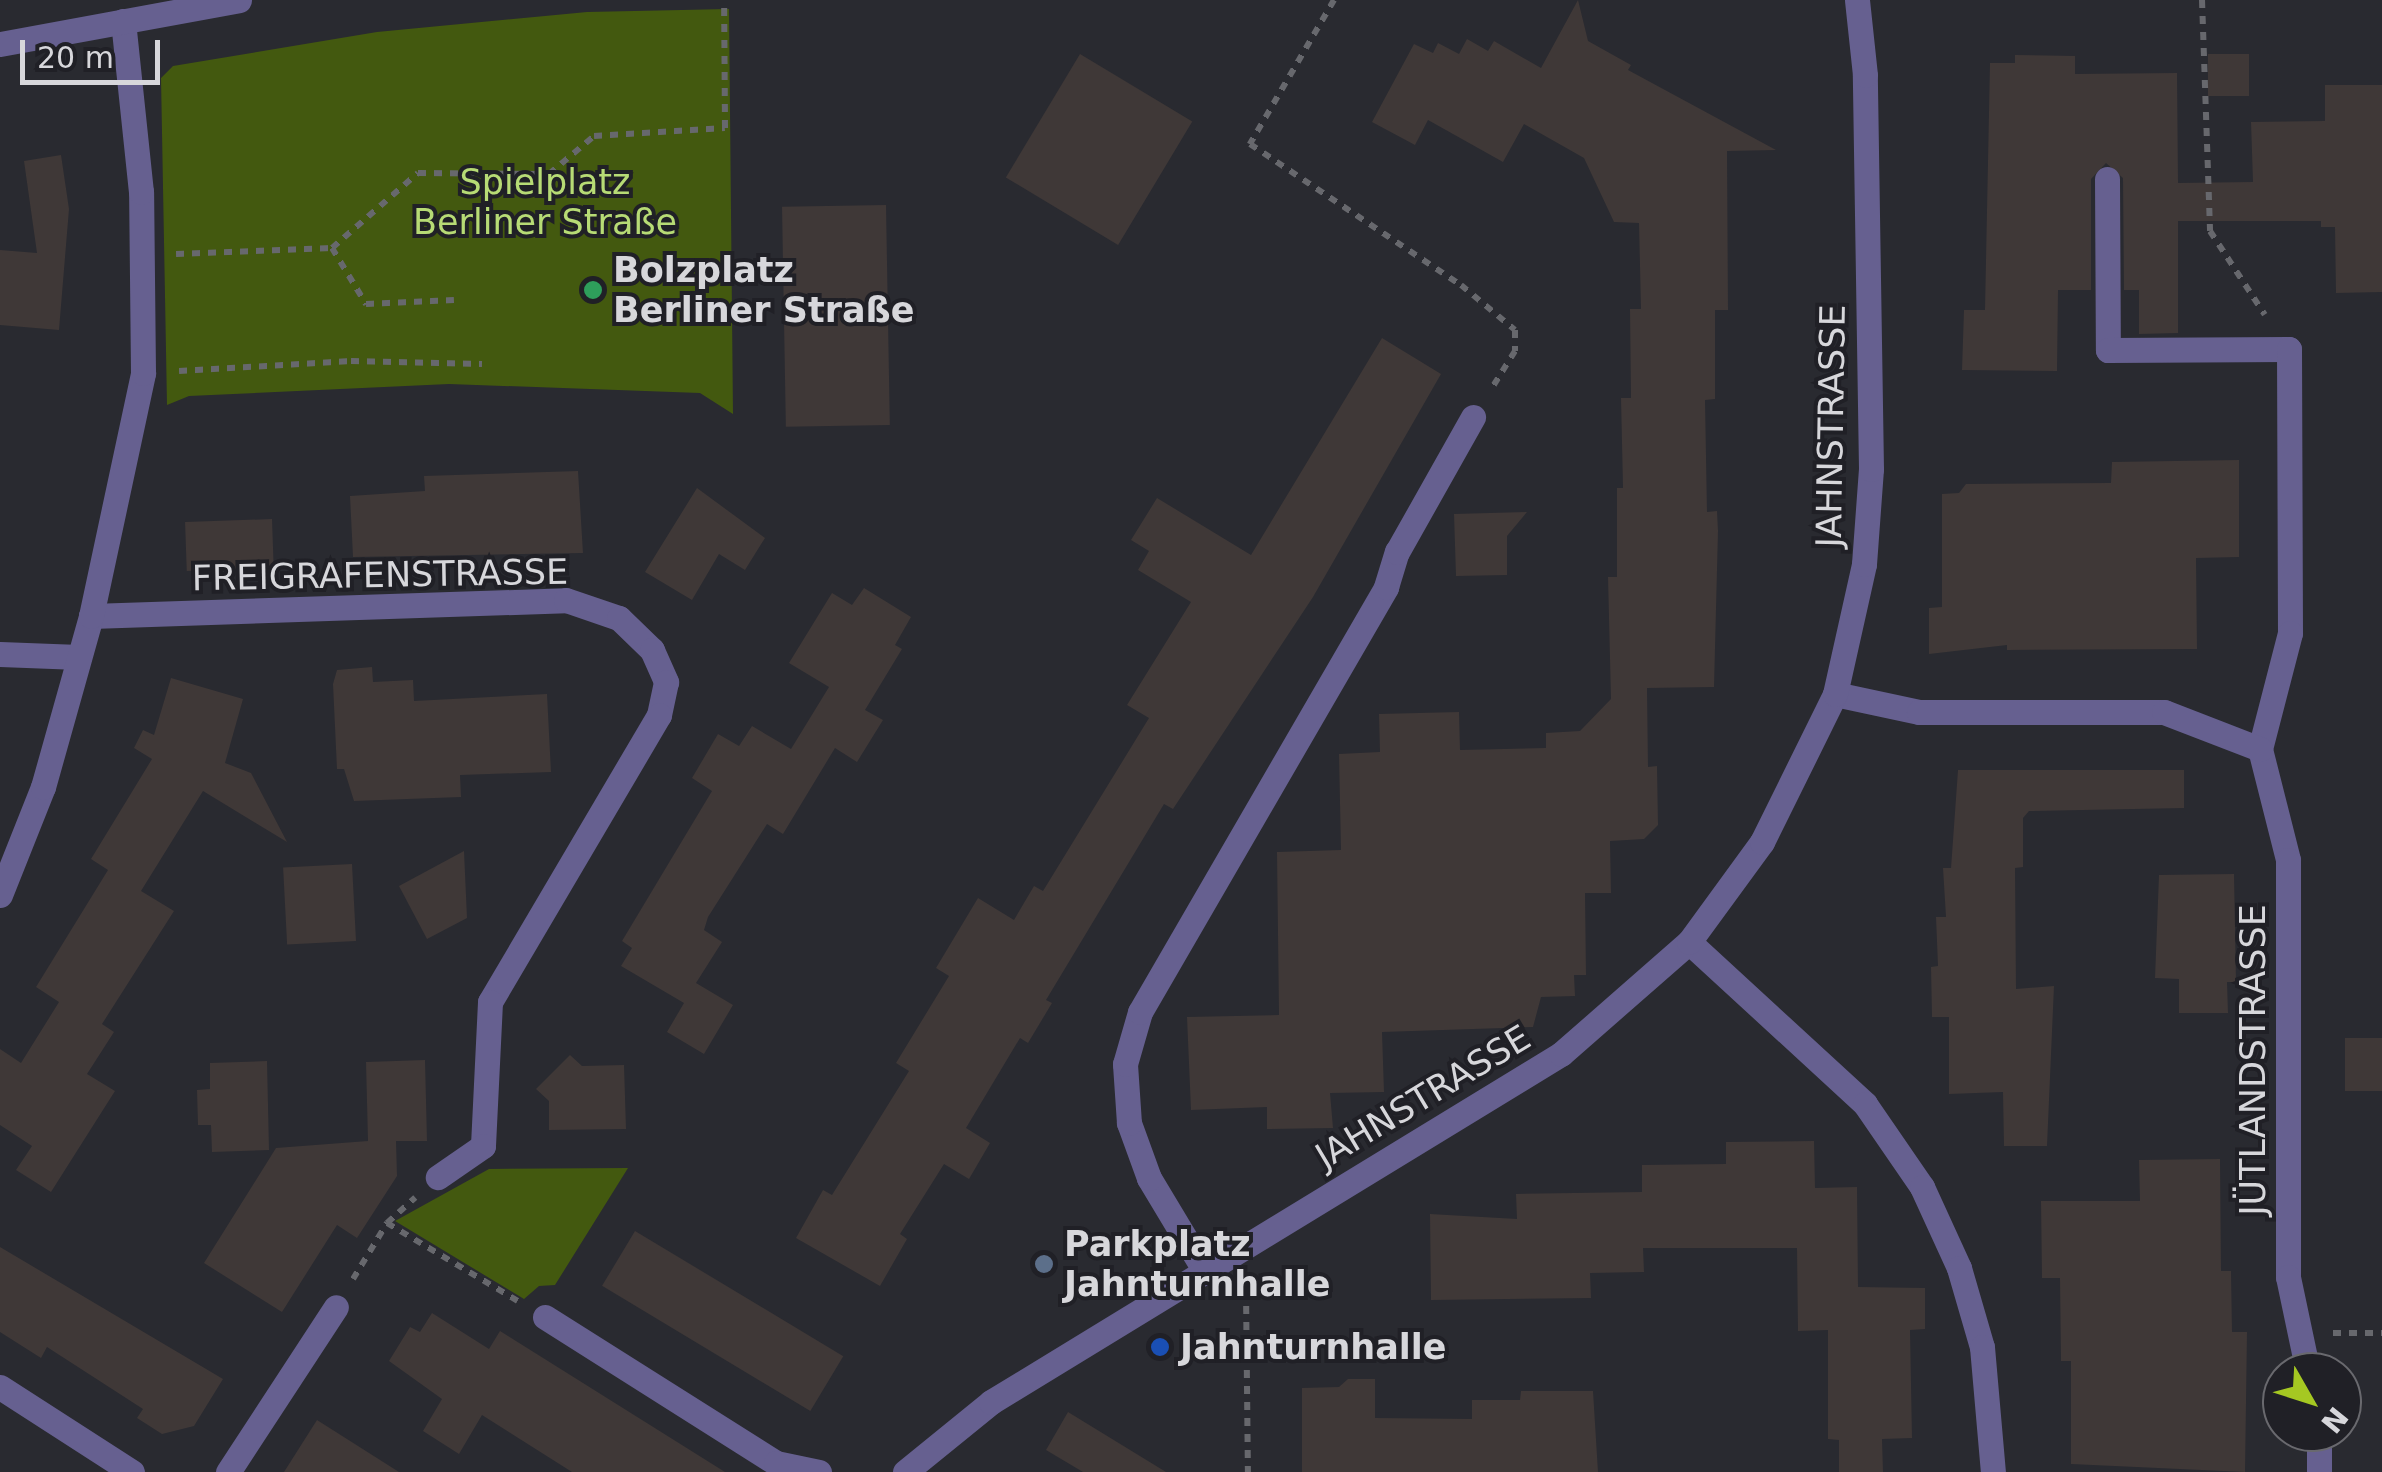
<!DOCTYPE html>
<meta charset="utf-8">
<style>
body{margin:0}
#map{position:relative;width:2382px;height:1472px;overflow:hidden;background:#292a30;font-family:"DejaVu Sans",sans-serif}
div>[style]{position:absolute}
[style*='--x']{left:calc(var(--x)*1px);top:calc(var(--y)*1px);width:calc(var(--w)*1px);rotate:calc(var(--a)*1deg)}
.green>*{inset:0;background:#43590f}
.building>*{inset:0;background:#3f3837;transform-origin:0 0}
.path>*{height:6px;margin-top:-3px;transform-origin:0;background:repeating-linear-gradient(90deg,#67686d 0 8px,transparent 0 16px)}
.service>*{height:25px;margin:-12.5px;padding:0 12.5px;transform-origin:12.5px;border-radius:12.5px;background:#666090}
.minor>*{height:25px;margin:-12.5px;padding:0 12.5px;transform-origin:12.5px;border-radius:12.5px;background:#666090}
.tertiary>*{height:25px;margin:-12.5px;padding:0 12.5px;transform-origin:12.5px;border-radius:12.5px;background:#666090}
.dots>*{width:28px;height:28px;translate:-50% -50%;box-sizing:border-box;border:5px solid #202026;border-radius:50%}
span{translate:-50% -50%;white-space:nowrap;text-align:center;line-height:1.15;-webkit-text-stroke:8px #202026;paint-order:stroke}
.park-label{font-size:35px;color:#b7db75}
.poi-label{font-size:35px;color:#d7d7db;font-weight:700}
.left{translate:0 -50%;text-align:left}
.street-label{font-size:35px;color:#d7d7db}
.north{position:absolute;left:2262px;top:1352px;width:100px;height:100px;box-sizing:border-box;background:#202026;border:2px solid #69696e;border-radius:50%;rotate:129deg;font-size:28px;font-weight:700;line-height:40px;text-align:center;color:#d7d7db}
.north::after{content:'';display:block;margin:auto;width:35px;height:45px;background:#a5c822;clip-path:polygon(50% 0,100% 100%,50% 72%,0 100%)}
.scale{position:absolute;left:20px;top:40px;width:140px;height:45px;box-sizing:border-box;border:5px solid #d7d7db;border-top:0;padding-left:12px;font-size:30px;line-height:35px;white-space:nowrap;color:#d7d7db;-webkit-text-stroke:8px #202026;paint-order:stroke}
</style>
<div id="map">
<div class="green">
<i style="clip-path:polygon(729px 9px,733px 414px,700px 393px,449px 384px,189px 396px,167px 405px,161px 78px,173px 66px,377px 32px,587px 12px)"></i>
<i style="clip-path:polygon(628px 1168px,555px 1285px,539px 1286px,524px 1299px,395px 1221px,489px 1169px)"></i>
</div>
<div class="building">
<i style="clip-path:polygon(1578px 0,1588px 41px,1631px 65px,1628px 70px,1776px 150px,1727px 151px,1728px 310px,1715px 310px,1715px 399px,1705px 400px,1707px 512px,1717px 511px,1718px 531px,1714px 687px,1647px 688px,1648px 767px,1657px 766px,1658px 825px,1644px 839px,1610px 841px,1611px 893px,1585px 893px,1586px 975px,1574px 975px,1575px 996px,1541px 997px,1533px 1027px,1382px 1032px,1384px 1092px,1330px 1093px,1333px 1128px,1267px 1129px,1267px 1107px,1191px 1110px,1187px 1017px,1279px 1015px,1277px 852px,1341px 850px,1339px 754px,1380px 752px,1379px 714px,1459px 712px,1460px 750px,1546px 748px,1546px 733px,1580px 731px,1611px 699px,1608px 577px,1617px 577px,1617px 488px,1623px 488px,1621px 398px,1631px 398px,1630px 309px,1641px 309px,1639px 223px,1614px 222px,1584px 158px,1524px 124px,1503px 162px,1428px 120px,1415px 145px,1372px 122px,1414px 44px,1433px 53px,1438px 43px,1459px 54px,1467px 39px,1488px 51px,1494px 41px,1541px 68px)"></i>
<i style="left:1080px;top:54px;width:131px;height:144px;rotate:31deg"></i>
<i style="left:2208px;top:54px;width:41px;height:42px"></i>
<i style="clip-path:polygon(2015px 55px,2075px 56px,2075px 74px,2177px 73px,2178px 183px,2253px 182px,2251px 122px,2325px 121px,2325px 85px,2382px 85px,2382px 292px,2336px 293px,2335px 227px,2321px 227px,2321px 221px,2178px 221px,2178px 333px,2139px 334px,2139px 290px,2124px 290px,2123px 178px,2106px 163px,2091px 179px,2091px 290px,2058px 290px,2057px 371px,1962px 370px,1964px 310px,1985px 310px,1990px 63px,2015px 63px)"></i>
<i style="clip-path:polygon(61px 155px,69px 209px,59px 330px,0 325px,0 250px,37px 253px,24px 161px)"></i>
<i style="left:886px;top:205px;width:220px;height:104px;rotate:89deg"></i>
<i style="clip-path:polygon(1382px 338px,1441px 374px,1313px 597px,1173px 809px,1164px 804px,1046px 1000px,1052px 1003px,1028px 1043px,1020px 1038px,966px 1128px,990px 1143px,969px 1179px,944px 1164px,900px 1234px,907px 1239px,880px 1286px,796px 1238px,823px 1190px,832px 1195px,909px 1071px,896px 1063px,949px 976px,936px 968px,978px 898px,1014px 920px,1034px 886px,1043px 891px,1149px 718px,1127px 705px,1191px 602px,1138px 570px,1149px 551px,1131px 540px,1157px 498px,1251px 555px)"></i>
<i style="clip-path:polygon(2239px 460px,2239px 557px,2196px 558px,2197px 649px,2007px 650px,2007px 645px,1929px 654px,1929px 608px,1942px 607px,1942px 494px,1959px 493px,1966px 484px,2111px 483px,2112px 462px)"></i>
<i style="clip-path:polygon(578px 471px,583px 553px,353px 557px,350px 496px,425px 491px,424px 476px)"></i>
<i style="clip-path:polygon(697px 488px,765px 538px,745px 570px,719px 554px,692px 600px,645px 572px)"></i>
<i style="clip-path:polygon(1527px 512px,1507px 536px,1507px 575px,1456px 576px,1454px 514px)"></i>
<i style="left:272px;top:519px;width:49px;height:87px;rotate:88deg"></i>
<i style="clip-path:polygon(864px 588px,911px 617px,895px 645px,902px 649px,865px 710px,883px 720px,857px 762px,835px 748px,783px 834px,767px 824px,708px 917px,704px 930px,722px 942px,696px 983px,733px 1005px,704px 1054px,667px 1032px,684px 1003px,621px 966px,632px 948px,622px 941px,712px 791px,692px 778px,718px 734px,739px 746px,752px 726px,791px 749px,829px 687px,789px 663px,832px 593px,852px 605px)"></i>
<i style="clip-path:polygon(372px 667px,373px 682px,413px 680px,414px 701px,547px 694px,551px 772px,460px 775px,461px 797px,354px 801px,344px 769px,337px 769px,333px 684px,337px 670px)"></i>
<i style="clip-path:polygon(171px 678px,243px 699px,225px 763px,251px 773px,287px 842px,203px 791px,141px 891px,174px 911px,102px 1024px,114px 1032px,87px 1074px,115px 1091px,51px 1192px,16px 1170px,32px 1146px,0 1125px,0 1049px,21px 1063px,59px 1002px,36px 987px,108px 870px,91px 859px,152px 759px,134px 748px,143px 730px,154px 735px)"></i>
<i style="clip-path:polygon(1958px 770px,2184px 770px,2184px 808px,2029px 811px,2023px 818px,2023px 867px,2015px 868px,2016px 989px,2054px 986px,2047px 1146px,2004px 1146px,2003px 1092px,1949px 1094px,1949px 1017px,1932px 1017px,1931px 967px,1938px 966px,1936px 917px,1946px 917px,1943px 868px,1951px 868px)"></i>
<i style="clip-path:polygon(464px 851px,467px 918px,427px 939px,399px 886px)"></i>
<i style="left:352px;top:864px;width:77px;height:69px;rotate:87deg"></i>
<i style="clip-path:polygon(2234px 874px,2236px 982px,2227px 982px,2228px 1013px,2179px 1013px,2179px 979px,2155px 978px,2159px 875px)"></i>
<i style="left:2382px;top:1038px;width:53px;height:37px;rotate:90deg"></i>
<i style="clip-path:polygon(570px 1055px,582px 1066px,624px 1065px,626px 1129px,549px 1130px,549px 1101px,536px 1089px)"></i>
<i style="clip-path:polygon(425px 1060px,427px 1141px,396px 1141px,397px 1176px,357px 1238px,337px 1225px,282px 1312px,204px 1263px,276px 1148px,368px 1141px,366px 1062px)"></i>
<i style="clip-path:polygon(267px 1061px,269px 1150px,212px 1152px,211px 1125px,198px 1125px,197px 1090px,210px 1089px,210px 1063px)"></i>
<i style="clip-path:polygon(1814px 1141px,1815px 1188px,1857px 1187px,1858px 1287px,1925px 1288px,1925px 1329px,1910px 1330px,1912px 1438px,1882px 1439px,1883px 1472px,1839px 1472px,1839px 1440px,1828px 1439px,1828px 1330px,1798px 1331px,1797px 1248px,1643px 1248px,1644px 1272px,1590px 1273px,1591px 1298px,1431px 1300px,1430px 1214px,1517px 1219px,1516px 1194px,1642px 1192px,1642px 1165px,1726px 1164px,1726px 1142px)"></i>
<i style="clip-path:polygon(2220px 1159px,2221px 1271px,2231px 1271px,2232px 1332px,2247px 1332px,2245px 1472px,2071px 1464px,2071px 1361px,2061px 1361px,2060px 1278px,2042px 1278px,2041px 1201px,2140px 1201px,2139px 1160px)"></i>
<i style="left:635px;top:1231px;width:243px;height:64px;rotate:31deg"></i>
<i style="clip-path:polygon(0 1247px,223px 1379px,194px 1426px,162px 1434px,137px 1418px,143px 1409px,47px 1347px,41px 1358px,0 1332px)"></i>
<i style="clip-path:polygon(432px 1313px,489px 1349px,500px 1331px,725px 1472px,572px 1472px,482px 1415px,459px 1454px,423px 1431px,442px 1399px,389px 1361px,410px 1327px,420px 1332px)"></i>
<i style="clip-path:polygon(1348px 1379px,1375px 1379px,1375px 1418px,1472px 1419px,1472px 1400px,1520px 1400px,1521px 1391px,1593px 1391px,1598px 1472px,1302px 1472px,1302px 1388px,1339px 1387px)"></i>
<i style="clip-path:polygon(1068px 1412px,1166px 1472px,1083px 1472px,1046px 1450px)"></i>
<i style="clip-path:polygon(317px 1420px,399px 1472px,284px 1472px)"></i>
</div>
<div class="path">
<i style="--x:1334;--y:0;--w:167;--a:120.3"></i>
<i style="--x:1250;--y:144;--w:254;--a:33.8"></i>
<i style="--x:1461;--y:285;--w:70;--a:39.8"></i>
<i style="--x:1515;--y:330;--w:21;--a:90"></i>
<i style="--x:1515;--y:351;--w:47;--a:122"></i>
<i style="--x:2202;--y:0;--w:231;--a:88"></i>
<i style="--x:2210;--y:231;--w:100;--a:56.8"></i>
<i style="--x:332;--y:248;--w:66;--a:58.7"></i>
<i style="--x:366;--y:304;--w:88;--a:-2.6"></i>
<i style="--x:176;--y:254;--w:156;--a:-2.2"></i>
<i style="--x:332;--y:248;--w:114;--a:-41.1"></i>
<i style="--x:418;--y:173;--w:131;--a:0.4"></i>
<i style="--x:549;--y:174;--w:59;--a:-40.2"></i>
<i style="--x:594;--y:136;--w:131;--a:-3.5"></i>
<i style="--x:725;--y:128;--w:128;--a:-90.4"></i>
<i style="--x:179;--y:371;--w:172;--a:-3.3"></i>
<i style="--x:351;--y:361;--w:131;--a:1.3"></i>
<i style="--x:387;--y:1223;--w:152;--a:30.8"></i>
<i style="--x:353;--y:1279;--w:66;--a:-58.7"></i>
<i style="--x:387;--y:1223;--w:38;--a:-42"></i>
<i style="--x:1246;--y:1290;--w:182;--a:89.4"></i>
<i style="--x:2333;--y:1333;--w:49;--a:0"></i>
</div>
<div class="service">
<i style="--x:2107;--y:179;--w:171;--a:89.7"></i>
<i style="--x:2108;--y:350;--w:181;--a:-0.3"></i>
<i style="--x:545;--y:1317;--w:273;--a:32.3"></i>
<i style="--x:776;--y:1463;--w:44;--a:11.8"></i>
</div>
<div class="minor">
<i style="--x:2289;--y:349;--w:284;--a:89.8"></i>
<i style="--x:2290;--y:633;--w:120;--a:104.5"></i>
<i style="--x:2260;--y:749;--w:114;--a:75.8"></i>
<i style="--x:2288;--y:860;--w:417;--a:90"></i>
<i style="--x:2288;--y:1277;--w:97;--a:78.1"></i>
<i style="--x:91;--y:616;--w:475;--a:-1.9"></i>
<i style="--x:566;--y:600;--w:56;--a:18.8"></i>
<i style="--x:619;--y:618;--w:46;--a:44.1"></i>
<i style="--x:652;--y:650;--w:35;--a:66"></i>
<i style="--x:666;--y:682;--w:34;--a:102"></i>
<i style="--x:659;--y:715;--w:333;--a:120.5"></i>
<i style="--x:490;--y:1002;--w:144;--a:92.8"></i>
<i style="--x:483;--y:1146;--w:55;--a:145.4"></i>
<i style="--x:0;--y:654;--w:79;--a:2.2"></i>
<i style="--x:1835;--y:694;--w:86;--a:12.1"></i>
<i style="--x:1919;--y:712;--w:245;--a:0"></i>
<i style="--x:2164;--y:712;--w:103;--a:21.1"></i>
<i style="--x:0;--y:895;--w:116;--a:-68.3"></i>
<i style="--x:43;--y:787;--w:178;--a:-74.3"></i>
<i style="--x:91;--y:616;--w:249;--a:-77.9"></i>
<i style="--x:143;--y:373;--w:181;--a:-90.6"></i>
<i style="--x:141;--y:192;--w:172;--a:-96"></i>
<i style="--x:1689;--y:942;--w:239;--a:42.6"></i>
<i style="--x:1865;--y:1104;--w:101;--a:55.5"></i>
<i style="--x:1922;--y:1187;--w:89;--a:65.4"></i>
<i style="--x:1959;--y:1268;--w:82;--a:73.8"></i>
<i style="--x:1982;--y:1347;--w:125;--a:85"></i>
<i style="--x:1203;--y:1268;--w:105;--a:-121"></i>
<i style="--x:1149;--y:1178;--w:59;--a:-110"></i>
<i style="--x:1129;--y:1123;--w:59;--a:-93.9"></i>
<i style="--x:1125;--y:1064;--w:54;--a:-73.9"></i>
<i style="--x:1140;--y:1012;--w:491;--a:-59.9"></i>
<i style="--x:1386;--y:587;--w:37;--a:-73"></i>
<i style="--x:1397;--y:552;--w:155;--a:-60.6"></i>
<i style="--x:0;--y:1387;--w:157;--a:32.8"></i>
<i style="--x:228;--y:1472;--w:197;--a:-56.8"></i>
<i style="--x:2319;--y:1472;--w:40;--a:-90"></i>
</div>
<div class="tertiary">
<i style="--x:0;--y:44;--w:243;--a:-10.4"></i>
<i style="--x:905;--y:1472;--w:111;--a:-39.1"></i>
<i style="--x:991;--y:1402;--w:668;--a:-31.41"></i>
<i style="--x:1561;--y:1054;--w:170;--a:-41.2"></i>
<i style="--x:1689;--y:942;--w:124;--a:-53.9"></i>
<i style="--x:1762;--y:842;--w:165;--a:-63.7"></i>
<i style="--x:1835;--y:694;--w:133;--a:-77.4"></i>
<i style="--x:1864;--y:564;--w:95;--a:-85.8"></i>
<i style="--x:1871;--y:469;--w:394;--a:-90.9"></i>
<i style="--x:1865;--y:75;--w:75;--a:-96.1"></i>
</div>
<div class="dots">
<i style="left:593px;top:290px;background:#2e9e5b"></i>
<i style="left:1044px;top:1264px;background:#5c6f8a"></i>
<i style="left:1160px;top:1347px;background:#1a4fb4"></i>
</div>
<div class="park-label">
<span style="left:545px;top:202px">Spielplatz<br>Berliner Straße</span>
</div>
<div class="poi-label">
<span class="left" style="left:613px;top:290px">Bolzplatz<br>Berliner Straße</span>
<span class="left" style="left:1064px;top:1264px">Parkplatz<br>Jahnturnhalle</span>
<span class="left" style="left:1180px;top:1347px">Jahnturnhalle</span>
</div>
<div class="street-label">
<span style="left:1831px;top:426px;rotate:-89deg">JAHNSTRASSE</span>
<span style="left:380px;top:575px;rotate:-1deg">FREIGRAFENSTRASSE</span>
<span style="left:2253px;top:1060px;rotate:-90deg">JÜTLANDSTRASSE</span>
<span style="left:1423px;top:1097px;rotate:-31deg">JAHNSTRASSE</span>
</div>
<div class="north">N</div>
<div class="scale">20 m</div>
</div>
